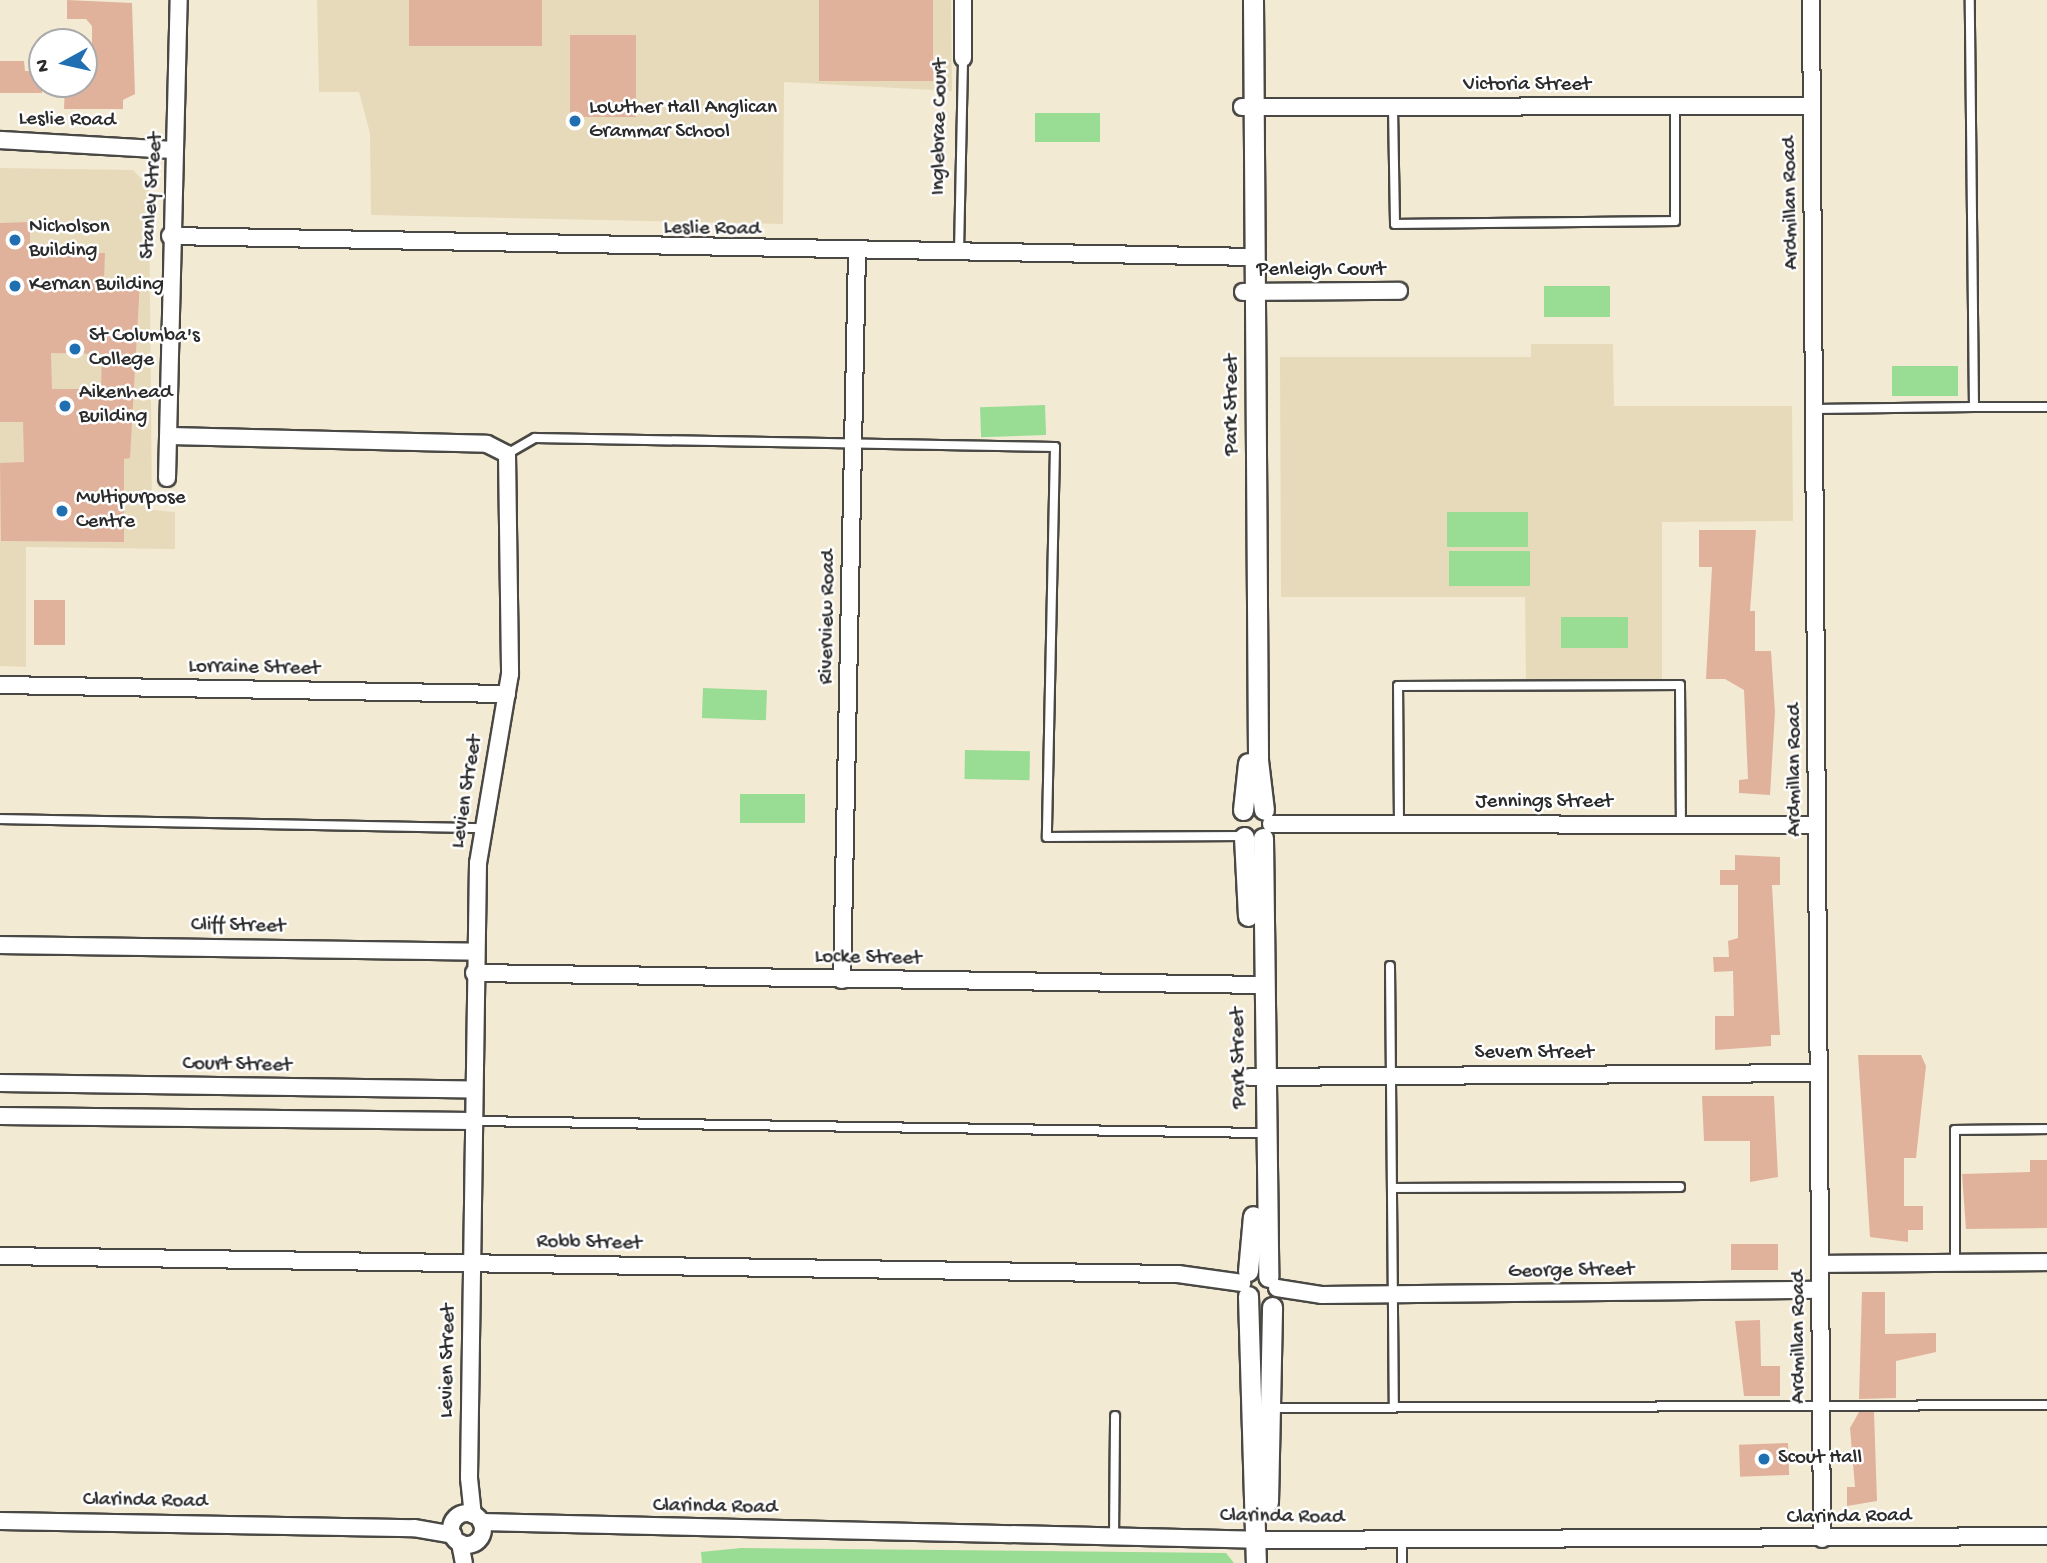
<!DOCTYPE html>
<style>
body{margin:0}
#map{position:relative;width:2047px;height:1563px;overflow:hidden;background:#f3ead3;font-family:"Gochi Hand",sans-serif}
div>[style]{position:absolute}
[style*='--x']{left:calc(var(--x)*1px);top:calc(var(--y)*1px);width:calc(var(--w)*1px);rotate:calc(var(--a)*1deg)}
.built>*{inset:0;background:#e7daba}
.green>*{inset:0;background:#99dc94;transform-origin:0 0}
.building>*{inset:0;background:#e1b29b;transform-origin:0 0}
.roads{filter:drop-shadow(2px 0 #494844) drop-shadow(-2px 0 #494844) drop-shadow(0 2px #494844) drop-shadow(0 -2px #494844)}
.service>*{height:8px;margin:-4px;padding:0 4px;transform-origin:4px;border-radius:4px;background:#fff}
.minor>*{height:16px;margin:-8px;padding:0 8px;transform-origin:8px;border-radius:8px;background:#fff}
.minor>.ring{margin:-8px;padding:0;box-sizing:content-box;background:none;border:16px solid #fff;border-radius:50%}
.tertiary>*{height:19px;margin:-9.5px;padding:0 9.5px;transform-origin:9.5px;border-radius:9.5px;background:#fff}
.dots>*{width:19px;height:19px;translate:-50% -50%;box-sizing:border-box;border:4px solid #fff;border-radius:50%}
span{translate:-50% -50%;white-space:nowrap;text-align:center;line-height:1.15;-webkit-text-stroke:5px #fff;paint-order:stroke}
.street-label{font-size:21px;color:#2b2b2b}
.poi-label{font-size:21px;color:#2b2b2b}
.left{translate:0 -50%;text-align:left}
.north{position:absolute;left:28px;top:28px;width:70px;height:70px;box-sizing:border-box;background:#fff;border:2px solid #aaa;border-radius:50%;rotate:262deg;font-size:19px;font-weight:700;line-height:28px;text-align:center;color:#2b2b2b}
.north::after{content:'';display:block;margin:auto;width:24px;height:32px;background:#1f6fb2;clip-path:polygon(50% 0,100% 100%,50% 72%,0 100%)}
</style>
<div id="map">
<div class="built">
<i style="clip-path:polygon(317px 0,951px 0,952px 91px,784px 82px,783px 224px,371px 215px,370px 133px,359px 92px,319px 92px)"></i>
<i style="clip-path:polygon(0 168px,133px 170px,149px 187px,152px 510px,175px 512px,175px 549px,26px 547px,26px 667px,0 666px)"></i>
<i style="clip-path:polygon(1531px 344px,1613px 344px,1614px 406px,1792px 406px,1793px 521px,1662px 522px,1662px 681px,1526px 681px,1525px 597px,1281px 597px,1280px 357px,1531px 357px)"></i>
</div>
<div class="green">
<i style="left:1035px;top:113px;width:65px;height:29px"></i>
<i style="left:1610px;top:286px;width:31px;height:66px;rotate:90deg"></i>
<i style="left:1958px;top:366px;width:30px;height:66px;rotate:90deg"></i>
<i style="left:1045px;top:405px;width:30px;height:65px;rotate:88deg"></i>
<i style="left:1447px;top:512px;width:81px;height:35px"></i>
<i style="left:1449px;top:551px;width:81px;height:35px"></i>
<i style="left:1561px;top:617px;width:67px;height:31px"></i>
<i style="left:703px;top:688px;width:64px;height:30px;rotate:2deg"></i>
<i style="left:965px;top:750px;width:65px;height:29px;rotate:1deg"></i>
<i style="left:740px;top:794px;width:65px;height:29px"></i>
<i style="clip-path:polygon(741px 1548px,1226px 1553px,1234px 1563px,702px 1563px,701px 1552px)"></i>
</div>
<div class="building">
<i style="clip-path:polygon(67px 0,132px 3px,135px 94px,123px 100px,123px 109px,64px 109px,65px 84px,84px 84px,84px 75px,92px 75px,92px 26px,86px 19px,67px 19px)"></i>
<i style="left:409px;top:0;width:133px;height:46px"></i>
<i style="left:819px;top:0;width:114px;height:81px"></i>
<i style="left:570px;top:35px;width:66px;height:82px"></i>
<i style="clip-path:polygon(0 61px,24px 61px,25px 71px,42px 71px,42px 93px,0 93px)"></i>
<i style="clip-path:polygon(evenodd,30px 222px,30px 253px,105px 253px,104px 281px,140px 281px,130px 458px,124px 459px,124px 542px,1px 541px,0 463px,24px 462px,23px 422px,0 422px,0 223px,30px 222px,51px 353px,102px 354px,101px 389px,52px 389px,51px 353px)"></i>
<i style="clip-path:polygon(1699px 530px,1756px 530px,1750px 611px,1755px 611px,1755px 651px,1771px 651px,1775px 712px,1770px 795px,1739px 793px,1739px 780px,1748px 779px,1744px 690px,1725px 679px,1706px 679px,1712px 567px,1699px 567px)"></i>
<i style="left:34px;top:600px;width:31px;height:45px"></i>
<i style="clip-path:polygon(1735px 855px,1780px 857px,1780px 885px,1772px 885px,1780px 1035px,1771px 1035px,1771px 1046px,1715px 1050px,1715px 1016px,1734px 1016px,1733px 971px,1714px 972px,1713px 957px,1729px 957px,1728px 941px,1738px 938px,1738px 885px,1720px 885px,1720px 870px,1735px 870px)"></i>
<i style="clip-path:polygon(1858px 1055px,1921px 1055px,1926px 1066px,1916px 1158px,1904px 1158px,1904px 1206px,1923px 1206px,1923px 1230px,1908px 1230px,1908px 1242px,1870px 1237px)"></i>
<i style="clip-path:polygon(1702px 1096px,1774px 1096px,1778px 1177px,1750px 1182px,1750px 1141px,1704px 1141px)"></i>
<i style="clip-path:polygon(2030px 1160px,2047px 1160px,2047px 1228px,1966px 1229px,1962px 1174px,2030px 1172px)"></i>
<i style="left:1731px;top:1244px;width:47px;height:26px"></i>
<i style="clip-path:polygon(1862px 1292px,1885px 1292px,1885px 1334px,1936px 1333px,1936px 1352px,1896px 1361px,1896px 1398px,1859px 1399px)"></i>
<i style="clip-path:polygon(1760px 1320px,1761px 1366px,1780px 1366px,1780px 1396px,1744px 1396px,1735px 1321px)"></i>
<i style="clip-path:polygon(1859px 1412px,1874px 1412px,1877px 1501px,1847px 1506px,1847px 1487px,1855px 1487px,1850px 1428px)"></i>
<i style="left:1788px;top:1443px;width:32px;height:49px;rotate:88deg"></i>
</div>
<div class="roads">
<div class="service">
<i style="--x:1393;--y:108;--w:116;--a:89"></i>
<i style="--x:1395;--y:224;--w:280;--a:-0.6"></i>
<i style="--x:1675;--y:221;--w:115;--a:-90"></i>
<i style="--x:959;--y:252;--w:194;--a:-88.8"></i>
<i style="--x:1974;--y:407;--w:73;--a:0"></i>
<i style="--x:1814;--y:409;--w:160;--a:-0.7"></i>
<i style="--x:1974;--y:407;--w:407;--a:-90.6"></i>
<i style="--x:507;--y:454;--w:32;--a:-30"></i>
<i style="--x:535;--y:438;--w:520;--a:0.99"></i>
<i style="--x:1055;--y:447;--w:390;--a:91.2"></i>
<i style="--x:1047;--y:837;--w:195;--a:-0.3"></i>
<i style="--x:0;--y:819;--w:481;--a:1.1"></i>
<i style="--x:1399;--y:824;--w:138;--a:-90.4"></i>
<i style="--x:1398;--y:686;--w:282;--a:-0.2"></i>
<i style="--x:1680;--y:685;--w:139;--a:89.6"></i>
<i style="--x:1390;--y:966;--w:441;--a:89.5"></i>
<i style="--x:473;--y:1121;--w:790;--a:0.87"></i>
<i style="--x:1393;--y:1188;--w:287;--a:-0.2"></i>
<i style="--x:1955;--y:1262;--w:132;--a:-90"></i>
<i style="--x:1955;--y:1130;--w:92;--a:-0.6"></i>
<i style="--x:1269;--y:1408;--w:778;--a:-0.22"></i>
<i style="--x:1114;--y:1537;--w:121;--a:-89.5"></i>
<i style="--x:1402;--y:1541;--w:22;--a:90"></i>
</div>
<div class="minor">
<i style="--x:963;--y:0;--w:58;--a:90"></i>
<i style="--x:1811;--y:0;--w:1539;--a:89.59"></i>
<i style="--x:1242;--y:107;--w:570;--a:-0.1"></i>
<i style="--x:0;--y:140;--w:174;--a:3.3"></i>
<i style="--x:170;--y:236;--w:1084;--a:1.11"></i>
<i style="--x:1243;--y:292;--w:156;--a:-0.4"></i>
<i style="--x:170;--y:436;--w:317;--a:1.4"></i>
<i style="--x:487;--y:444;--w:22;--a:27"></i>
<i style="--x:507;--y:454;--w:220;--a:89.2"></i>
<i style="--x:510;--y:674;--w:192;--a:99.6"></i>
<i style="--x:478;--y:863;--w:615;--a:90.84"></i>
<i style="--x:469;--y:1478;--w:37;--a:84"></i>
<i style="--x:167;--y:478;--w:478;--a:-88.6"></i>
<i style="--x:0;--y:685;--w:507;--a:1.02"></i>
<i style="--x:1271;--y:824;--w:546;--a:0.1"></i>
<i style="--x:0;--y:945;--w:475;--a:0.8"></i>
<i style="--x:474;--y:973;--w:788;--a:0.87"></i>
<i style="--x:842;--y:980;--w:726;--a:-88.82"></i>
<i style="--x:1250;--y:1077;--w:568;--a:-0.4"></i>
<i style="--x:0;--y:1083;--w:474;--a:0.8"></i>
<i style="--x:0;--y:1116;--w:473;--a:0.6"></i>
<i style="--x:0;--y:1256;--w:1178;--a:0.88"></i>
<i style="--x:1178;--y:1274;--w:65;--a:8"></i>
<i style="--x:1820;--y:1264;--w:227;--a:-0.5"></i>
<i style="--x:1277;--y:1288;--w:46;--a:8.8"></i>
<i style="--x:1322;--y:1295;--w:498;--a:-0.6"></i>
<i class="ring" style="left:451px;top:1513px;width:16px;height:16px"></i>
<i style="--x:0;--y:1521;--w:414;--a:1"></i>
<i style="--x:414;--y:1528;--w:40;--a:10"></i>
<i style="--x:481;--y:1522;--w:787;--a:1.31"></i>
<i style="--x:1268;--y:1540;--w:779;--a:-0.29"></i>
<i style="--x:460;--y:1543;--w:20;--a:79"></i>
</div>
<div class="tertiary">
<i style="--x:1253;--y:0;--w:760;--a:89.62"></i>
<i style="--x:1258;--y:760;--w:50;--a:83.2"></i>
<i style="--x:1243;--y:810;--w:47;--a:-83.9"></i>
<i style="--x:1244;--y:837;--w:79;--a:87.1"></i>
<i style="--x:1263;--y:838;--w:439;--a:89.3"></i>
<i style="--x:1248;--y:1271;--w:55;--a:-84.8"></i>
<i style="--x:1248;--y:1296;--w:267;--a:88.3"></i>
<i style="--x:1268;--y:1502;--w:195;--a:-88.8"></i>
</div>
</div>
<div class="dots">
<i style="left:575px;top:121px;background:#1f6fb2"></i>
<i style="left:15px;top:240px;background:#1f6fb2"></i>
<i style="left:15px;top:286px;background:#1f6fb2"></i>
<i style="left:75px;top:349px;background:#1f6fb2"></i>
<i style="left:65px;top:406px;background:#1f6fb2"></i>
<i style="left:62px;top:511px;background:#1f6fb2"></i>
<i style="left:1764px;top:1459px;background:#1f6fb2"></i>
</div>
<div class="street-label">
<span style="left:1527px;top:86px">Victoria Street</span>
<span style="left:67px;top:121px;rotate:1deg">Leslie Road</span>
<span style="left:941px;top:127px;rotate:-89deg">Inglebrae Court</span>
<span style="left:153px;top:196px;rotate:-86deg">Stanley Street</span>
<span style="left:1792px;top:203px;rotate:-91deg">Ardmillan Road</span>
<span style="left:712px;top:230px;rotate:1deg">Leslie Road</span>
<span style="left:1321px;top:271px">Penleigh Court</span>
<span style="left:1233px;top:405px;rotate:-90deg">Park Street</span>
<span style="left:829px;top:617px;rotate:-89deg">Riverview Road</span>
<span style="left:254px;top:669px;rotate:1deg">Lorraine Street</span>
<span style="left:1796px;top:770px;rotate:-90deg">Ardmillan Road</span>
<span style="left:468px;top:792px;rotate:-81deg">Levien Street</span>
<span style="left:1544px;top:803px">Jennings Street</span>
<span style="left:238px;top:927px;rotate:1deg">Cliff Street</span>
<span style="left:868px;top:959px;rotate:1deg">Locke Street</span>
<span style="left:1534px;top:1054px">Severn Street</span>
<span style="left:1240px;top:1058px;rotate:-91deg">Park Street</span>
<span style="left:237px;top:1066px;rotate:1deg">Court Street</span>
<span style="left:589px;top:1244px;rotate:1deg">Robb Street</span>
<span style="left:1571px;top:1272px;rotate:-1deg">George Street</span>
<span style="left:1800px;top:1337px;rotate:-90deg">Ardmillan Road</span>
<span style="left:449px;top:1361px;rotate:-89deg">Levien Street</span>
<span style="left:145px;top:1502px;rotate:1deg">Clarinda Road</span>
<span style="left:715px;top:1508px;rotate:1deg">Clarinda Road</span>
<span style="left:1282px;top:1518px;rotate:1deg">Clarinda Road</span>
<span style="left:1849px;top:1518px;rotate:-1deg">Clarinda Road</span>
</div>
<div class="poi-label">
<span class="left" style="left:589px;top:121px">Lowther Hall Anglican<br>Grammar School</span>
<span class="left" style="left:29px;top:240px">Nicholson<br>Building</span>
<span class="left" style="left:29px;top:286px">Kernan Building</span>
<span class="left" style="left:89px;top:349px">St Columba's<br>College</span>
<span class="left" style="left:79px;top:406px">Aikenhead<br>Building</span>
<span class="left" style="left:76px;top:511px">Multipurpose<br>Centre</span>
<span class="left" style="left:1778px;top:1459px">Scout Hall</span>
</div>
<div class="north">N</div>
</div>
